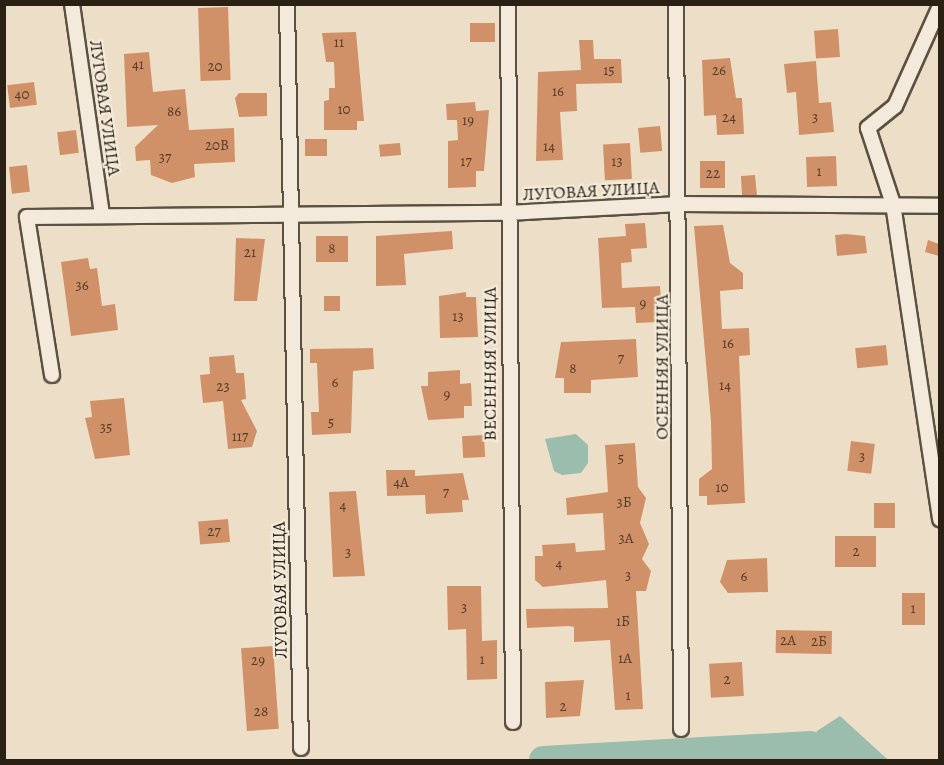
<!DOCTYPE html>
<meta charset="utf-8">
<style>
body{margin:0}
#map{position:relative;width:944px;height:765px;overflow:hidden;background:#eddfc7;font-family:Alegreya,serif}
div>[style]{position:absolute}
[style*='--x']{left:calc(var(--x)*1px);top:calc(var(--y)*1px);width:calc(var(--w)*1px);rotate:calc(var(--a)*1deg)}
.water>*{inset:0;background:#9abdae}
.river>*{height:28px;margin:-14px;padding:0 14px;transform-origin:14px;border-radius:14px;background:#9abdae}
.building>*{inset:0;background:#d19168;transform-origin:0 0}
.roads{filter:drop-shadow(2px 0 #5b5041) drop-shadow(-2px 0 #5b5041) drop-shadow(0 2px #5b5041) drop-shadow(0 -2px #5b5041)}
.minor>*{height:14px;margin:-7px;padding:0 7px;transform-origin:7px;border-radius:7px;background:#f3eadb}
span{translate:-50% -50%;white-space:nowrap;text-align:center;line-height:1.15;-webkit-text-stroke:4.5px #f3eadb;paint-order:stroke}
.number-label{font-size:15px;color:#543c29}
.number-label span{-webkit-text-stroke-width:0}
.street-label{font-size:18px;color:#2a2014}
.frame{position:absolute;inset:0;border:6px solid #2a2014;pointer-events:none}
</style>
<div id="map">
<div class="water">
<i style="clip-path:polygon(576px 434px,588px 445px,588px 463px,581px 473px,562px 475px,554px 471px,545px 439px)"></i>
<i style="clip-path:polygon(840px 716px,886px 758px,889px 760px,806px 760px,817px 731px)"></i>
</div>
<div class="river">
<i style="--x:543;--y:760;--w:268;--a:-3.2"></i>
</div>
<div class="building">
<i style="left:228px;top:7px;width:73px;height:30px;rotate:88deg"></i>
<i style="left:495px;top:23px;width:19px;height:25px;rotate:90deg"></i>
<i style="left:838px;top:29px;width:28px;height:24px;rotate:86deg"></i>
<i style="clip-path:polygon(356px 32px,364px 121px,357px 121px,357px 130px,324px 130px,324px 101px,329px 100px,329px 88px,335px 88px,334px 62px,326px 62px,322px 33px)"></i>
<i style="clip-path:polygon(579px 40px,593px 40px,594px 59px,621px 59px,622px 83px,576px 84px,577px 111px,560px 112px,563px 160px,536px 161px,538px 72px,581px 70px)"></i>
<i style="clip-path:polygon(149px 52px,153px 92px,185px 89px,189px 130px,234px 128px,235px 162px,194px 164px,195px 177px,172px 183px,151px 175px,150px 160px,136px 161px,135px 147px,158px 125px,127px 127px,124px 54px)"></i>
<i style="clip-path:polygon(730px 58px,736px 98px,742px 98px,744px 134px,717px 135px,716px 115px,704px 116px,702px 60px)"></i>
<i style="clip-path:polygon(816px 61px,819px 103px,831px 102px,834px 132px,799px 135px,796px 92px,787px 93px,784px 64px)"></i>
<i style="left:34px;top:82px;width:23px;height:27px;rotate:83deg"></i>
<i style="clip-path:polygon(239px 93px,267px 93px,267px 116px,239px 117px,235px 98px)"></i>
<i style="clip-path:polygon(475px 102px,476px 111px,489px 110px,484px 171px,476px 171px,476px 187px,448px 188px,448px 141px,458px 140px,457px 120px,447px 120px,446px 104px)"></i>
<i style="left:660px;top:126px;width:25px;height:22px;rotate:85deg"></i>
<i style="left:76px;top:130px;width:23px;height:19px;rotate:83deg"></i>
<i style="left:327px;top:139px;width:17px;height:22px;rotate:90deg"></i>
<i style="left:400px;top:143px;width:12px;height:21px;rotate:85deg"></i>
<i style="left:630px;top:143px;width:36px;height:27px;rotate:87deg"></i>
<i style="left:836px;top:156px;width:30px;height:30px;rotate:88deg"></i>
<i style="left:700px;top:161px;width:25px;height:27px"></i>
<i style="left:27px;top:165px;width:27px;height:18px;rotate:84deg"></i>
<i style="clip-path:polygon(755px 175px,757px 196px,742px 195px,741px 176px)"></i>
<i style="clip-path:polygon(645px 223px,647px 248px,631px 249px,632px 262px,621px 263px,622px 288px,660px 286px,661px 301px,657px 301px,658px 322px,636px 323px,635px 307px,602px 308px,598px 238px,626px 236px,625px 224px)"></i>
<i style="clip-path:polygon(723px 225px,730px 263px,743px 273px,743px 289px,720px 291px,722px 329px,749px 328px,750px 355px,739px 356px,745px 503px,707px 505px,707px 496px,699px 496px,699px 479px,712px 469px,711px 421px,694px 226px)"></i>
<i style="clip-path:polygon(452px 231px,453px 249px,404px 254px,406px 285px,376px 286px,376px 236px)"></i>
<i style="clip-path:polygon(846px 234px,865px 236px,867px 253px,837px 256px,835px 235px)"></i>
<i style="left:316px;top:236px;width:32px;height:26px"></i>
<i style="clip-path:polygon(236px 238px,265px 239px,257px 301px,234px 301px)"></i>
<i style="clip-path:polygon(928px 240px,939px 244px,939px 256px,925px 252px)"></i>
<i style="clip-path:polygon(88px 258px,90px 269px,97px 268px,102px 306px,115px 304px,118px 330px,71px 336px,61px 262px)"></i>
<i style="clip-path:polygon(466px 292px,466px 297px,476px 297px,478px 337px,440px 338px,439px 296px)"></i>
<i style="left:324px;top:296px;width:16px;height:15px"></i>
<i style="clip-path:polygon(636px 339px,638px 377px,591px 380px,591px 393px,564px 393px,564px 378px,555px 378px,561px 342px)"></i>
<i style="left:886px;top:345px;width:20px;height:31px;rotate:84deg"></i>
<i style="clip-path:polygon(373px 348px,374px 369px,353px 371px,351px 433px,312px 435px,311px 412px,319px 412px,317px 363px,310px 363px,310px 349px)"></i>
<i style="clip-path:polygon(234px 355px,236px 373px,244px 373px,246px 399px,241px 400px,257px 431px,252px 447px,228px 449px,223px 401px,203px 403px,200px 375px,210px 374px,209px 357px)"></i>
<i style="clip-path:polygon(460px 370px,460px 384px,471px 383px,472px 406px,464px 406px,464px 418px,428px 420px,421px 386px,428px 386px,428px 372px)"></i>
<i style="clip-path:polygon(124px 398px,130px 455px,95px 459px,85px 418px,92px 417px,90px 401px)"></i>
<i style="left:484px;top:435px;width:22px;height:22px;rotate:87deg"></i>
<i style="left:851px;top:441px;width:24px;height:30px;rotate:7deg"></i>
<i style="clip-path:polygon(635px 443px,638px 487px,646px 498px,640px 523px,649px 544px,642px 559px,651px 571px,646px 591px,636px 591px,643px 709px,615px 710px,610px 640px,574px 642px,574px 627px,569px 626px,527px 628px,526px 609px,608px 608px,606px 580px,543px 587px,535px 580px,535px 556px,543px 556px,542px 545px,575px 543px,576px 552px,605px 550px,603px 513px,567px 515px,566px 498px,608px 492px,605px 445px)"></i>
<i style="clip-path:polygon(386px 470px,415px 470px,415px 476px,463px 473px,469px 500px,462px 500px,463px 512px,426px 514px,425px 495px,387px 496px)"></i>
<i style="clip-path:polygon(356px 491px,365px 576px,333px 577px,329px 492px)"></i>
<i style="left:874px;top:503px;width:21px;height:25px"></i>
<i style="left:228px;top:519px;width:23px;height:30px;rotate:85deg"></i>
<i style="left:835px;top:536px;width:41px;height:31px"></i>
<i style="clip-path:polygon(767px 558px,768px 592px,728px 593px,720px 582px,727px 560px)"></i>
<i style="clip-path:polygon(447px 586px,481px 586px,482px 641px,497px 640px,497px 679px,467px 680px,466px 629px,448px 630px)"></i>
<i style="left:902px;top:593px;width:23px;height:32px"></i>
<i style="left:776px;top:630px;width:56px;height:23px;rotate:1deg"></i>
<i style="left:273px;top:646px;width:83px;height:32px;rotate:86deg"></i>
<i style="left:742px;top:662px;width:34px;height:33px;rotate:87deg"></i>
<i style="clip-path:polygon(584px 680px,580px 716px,546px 718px,545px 682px)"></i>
</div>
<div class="roads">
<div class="minor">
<i style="--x:72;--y:4;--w:214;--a:81.9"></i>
<i style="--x:287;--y:4;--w:744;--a:88.92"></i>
<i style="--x:508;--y:4;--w:718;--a:89.6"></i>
<i style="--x:676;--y:4;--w:725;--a:89.6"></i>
<i style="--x:940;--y:6;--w:110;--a:114.2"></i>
<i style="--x:895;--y:106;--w:35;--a:141"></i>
<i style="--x:868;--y:128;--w:80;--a:71.8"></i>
<i style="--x:893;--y:204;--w:319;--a:81.5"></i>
<i style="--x:52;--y:375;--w:160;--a:-99"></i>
<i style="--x:27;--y:217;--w:480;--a:-0.5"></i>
<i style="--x:507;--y:213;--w:173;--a:-3"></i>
<i style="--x:680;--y:204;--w:260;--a:0.4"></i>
</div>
</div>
<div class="number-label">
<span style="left:339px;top:43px">11</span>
<span style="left:138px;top:65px">41</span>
<span style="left:215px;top:67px">20</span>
<span style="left:609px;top:71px">15</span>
<span style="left:719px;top:71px">26</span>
<span style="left:558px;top:92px">16</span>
<span style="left:22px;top:95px">40</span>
<span style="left:344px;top:110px">10</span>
<span style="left:174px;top:112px">86</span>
<span style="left:729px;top:118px">24</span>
<span style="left:815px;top:118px">3</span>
<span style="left:468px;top:121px">19</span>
<span style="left:217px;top:146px">20В</span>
<span style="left:549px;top:147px">14</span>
<span style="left:165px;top:158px">37</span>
<span style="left:466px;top:162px">17</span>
<span style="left:617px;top:162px">13</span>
<span style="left:819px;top:172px">1</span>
<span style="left:713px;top:174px">22</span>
<span style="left:332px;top:249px">8</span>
<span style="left:250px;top:253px">21</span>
<span style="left:82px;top:286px">36</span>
<span style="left:643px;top:304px">9</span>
<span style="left:458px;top:317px">13</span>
<span style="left:728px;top:344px">16</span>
<span style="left:621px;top:359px">7</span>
<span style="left:573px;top:369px">8</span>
<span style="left:335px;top:383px">6</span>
<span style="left:725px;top:386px">14</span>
<span style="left:223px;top:387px">23</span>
<span style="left:447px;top:395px">9</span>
<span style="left:331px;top:423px">5</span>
<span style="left:106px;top:428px">35</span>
<span style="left:240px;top:437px">117</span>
<span style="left:862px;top:457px">3</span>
<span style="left:621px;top:459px">5</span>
<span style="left:401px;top:483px">4А</span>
<span style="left:722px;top:488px">10</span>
<span style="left:446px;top:493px">7</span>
<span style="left:624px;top:503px">3Б</span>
<span style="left:343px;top:506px">4</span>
<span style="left:214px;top:532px">27</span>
<span style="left:626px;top:539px">3А</span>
<span style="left:856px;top:552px">2</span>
<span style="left:348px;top:553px">3</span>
<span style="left:559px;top:564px">4</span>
<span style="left:628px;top:576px">3</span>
<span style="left:744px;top:577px">6</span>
<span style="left:464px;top:608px">3</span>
<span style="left:913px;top:609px">1</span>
<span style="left:623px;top:622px">1Б</span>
<span style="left:788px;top:641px">2А</span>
<span style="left:819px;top:642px">2Б</span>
<span style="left:625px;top:659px">1А</span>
<span style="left:482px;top:660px">1</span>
<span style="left:258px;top:661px">29</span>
<span style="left:727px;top:680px">2</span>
<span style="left:628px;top:696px">1</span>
<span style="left:563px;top:707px">2</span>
<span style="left:261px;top:712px">28</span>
</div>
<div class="street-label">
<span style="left:105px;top:108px;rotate:82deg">ЛУГОВАЯ УЛИЦА</span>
<span style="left:591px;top:191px;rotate:-3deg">ЛУГОВАЯ УЛИЦА</span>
<span style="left:490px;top:364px;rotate:-90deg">ВЕСЕННЯЯ УЛИЦА</span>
<span style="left:662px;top:367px;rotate:-90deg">ОСЕННЯЯ УЛИЦА</span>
<span style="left:280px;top:590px;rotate:-91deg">ЛУГОВАЯ УЛИЦА</span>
</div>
<div class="frame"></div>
</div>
